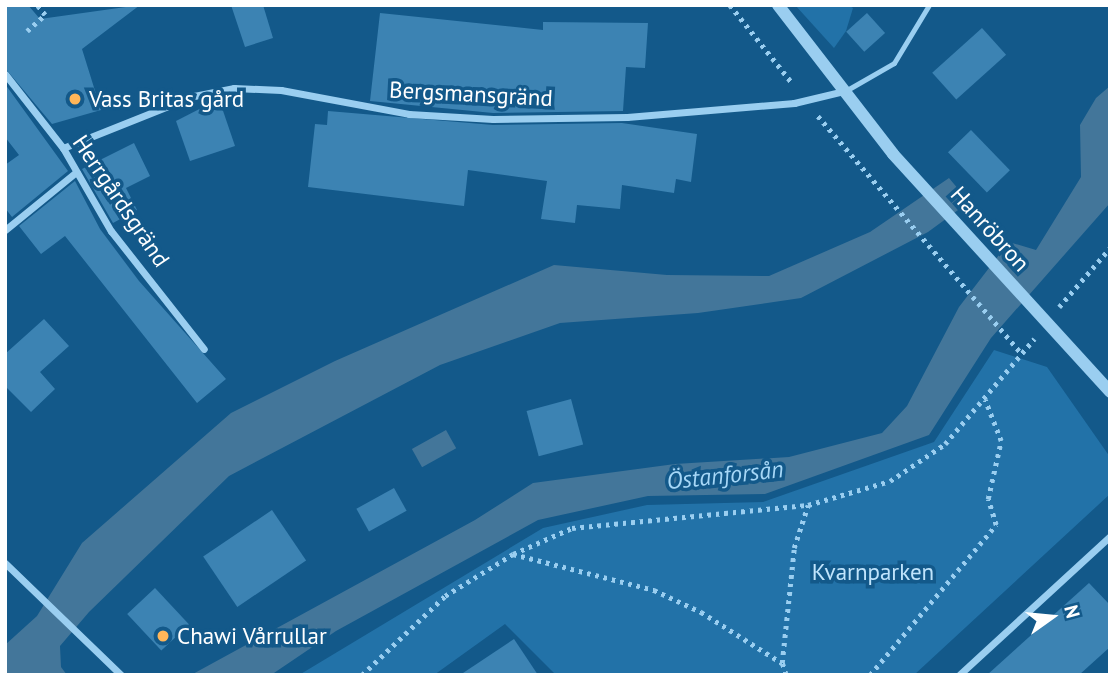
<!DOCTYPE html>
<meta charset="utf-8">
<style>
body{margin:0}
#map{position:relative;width:1115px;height:680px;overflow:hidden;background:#13598a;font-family:"PT Sans",sans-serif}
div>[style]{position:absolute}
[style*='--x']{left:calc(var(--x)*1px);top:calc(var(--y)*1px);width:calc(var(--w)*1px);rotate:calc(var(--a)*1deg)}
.green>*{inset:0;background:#2272a8}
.water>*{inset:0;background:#43769a;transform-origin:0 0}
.building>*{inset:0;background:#3c83b3;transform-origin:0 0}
.path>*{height:4.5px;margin-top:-2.25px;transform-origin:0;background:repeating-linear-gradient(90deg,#9acef0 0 3.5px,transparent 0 8.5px)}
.service>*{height:5px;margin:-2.5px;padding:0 2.5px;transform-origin:2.5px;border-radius:2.5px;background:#9acef0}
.minor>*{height:7px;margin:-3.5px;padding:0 3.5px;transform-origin:3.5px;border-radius:3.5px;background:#9acef0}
.tertiary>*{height:12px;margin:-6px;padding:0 6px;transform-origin:6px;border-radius:6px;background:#9acef0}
.dots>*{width:19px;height:19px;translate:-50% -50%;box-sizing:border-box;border:4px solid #13598a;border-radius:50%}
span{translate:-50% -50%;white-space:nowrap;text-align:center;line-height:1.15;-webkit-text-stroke:7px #13598a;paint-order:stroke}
.street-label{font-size:23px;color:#fff}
.poi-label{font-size:23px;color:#fff}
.left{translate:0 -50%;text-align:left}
.park-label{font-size:23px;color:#c0e4fc}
.water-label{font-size:24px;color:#a6d7f7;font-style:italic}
.frame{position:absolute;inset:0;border:7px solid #fff;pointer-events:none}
.north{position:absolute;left:1017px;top:582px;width:70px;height:70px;-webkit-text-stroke:5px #13598a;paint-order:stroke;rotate:75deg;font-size:19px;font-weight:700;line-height:28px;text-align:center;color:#fff}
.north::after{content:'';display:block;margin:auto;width:24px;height:32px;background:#fff;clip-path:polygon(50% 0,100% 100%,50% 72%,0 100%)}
</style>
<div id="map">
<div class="green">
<i style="clip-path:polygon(795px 5px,848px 5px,853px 8px,846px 31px,834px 48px)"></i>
<i style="clip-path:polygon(994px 350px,1047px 367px,1110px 457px,1110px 494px,914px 675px,556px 675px,505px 624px,434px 675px,299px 675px,543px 528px,647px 505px,763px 502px,934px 442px)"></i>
</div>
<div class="water">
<i style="clip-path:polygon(1110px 86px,1110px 203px,991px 338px,929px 435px,765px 494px,648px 496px,538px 520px,336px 631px,271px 675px,191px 675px,475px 520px,533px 483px,675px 464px,789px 457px,882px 433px,907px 406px,959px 307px,1009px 242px,1036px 250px,1081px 177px,1080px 125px,1096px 98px)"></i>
<i style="clip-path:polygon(949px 178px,969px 202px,928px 232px,801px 298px,698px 313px,560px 323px,440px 365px,229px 476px,89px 612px,60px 646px,61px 667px,67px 675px,5px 675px,5px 645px,37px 616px,82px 543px,231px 413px,335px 361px,554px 265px,667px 275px,769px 276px,870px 232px)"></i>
<i style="left:446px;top:430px;width:21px;height:39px;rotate:61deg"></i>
</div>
<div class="building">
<i style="clip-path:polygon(5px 5px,28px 5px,40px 19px,140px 5px,82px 49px,101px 110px,52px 124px,5px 68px)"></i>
<i style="clip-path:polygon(231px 5px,263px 5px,273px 38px,245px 47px)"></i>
<i style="clip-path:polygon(380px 13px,543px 30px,543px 22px,648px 23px,645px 68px,626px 67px,623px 111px,493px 113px,370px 101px)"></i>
<i style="left:867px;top:13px;width:27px;height:28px;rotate:48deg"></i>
<i style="left:982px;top:28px;width:36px;height:67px;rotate:48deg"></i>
<i style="clip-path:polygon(5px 84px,68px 171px,12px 217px,5px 208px,5px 165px,19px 155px,5px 137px)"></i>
<i style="clip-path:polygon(219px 99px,235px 146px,190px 161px,176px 121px)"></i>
<i style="clip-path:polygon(328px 111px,493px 125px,622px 123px,697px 134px,691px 182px,676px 179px,674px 193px,622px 185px,620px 209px,577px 205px,575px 223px,541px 219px,547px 181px,468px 170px,464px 206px,308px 187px,315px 124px,327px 125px)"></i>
<i style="left:971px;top:130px;width:56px;height:32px;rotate:46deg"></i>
<i style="clip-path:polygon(134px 143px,150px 176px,126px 188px,137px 210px,113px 223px,82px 169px)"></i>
<i style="clip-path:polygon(75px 181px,100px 229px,139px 281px,226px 379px,197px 403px,65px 236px,41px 254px,19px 226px)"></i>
<i style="clip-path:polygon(44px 319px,69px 346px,40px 372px,55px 389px,31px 412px,5px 386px,5px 354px)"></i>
<i style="left:571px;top:399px;width:47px;height:46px;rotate:75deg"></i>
<i style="left:394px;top:488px;width:26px;height:43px;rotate:61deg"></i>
<i style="left:272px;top:510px;width:61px;height:83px;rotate:56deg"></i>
<i style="clip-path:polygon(1089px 583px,1110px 605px,1110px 647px,1079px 675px,987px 675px)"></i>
<i style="left:155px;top:588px;width:50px;height:38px;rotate:47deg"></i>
<i style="clip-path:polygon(514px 639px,538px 675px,460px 675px)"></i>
</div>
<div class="path">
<i style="--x:730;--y:5;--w:101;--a:51.4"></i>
<i style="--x:27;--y:31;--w:24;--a:-42"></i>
<i style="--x:45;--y:15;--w:13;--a:-129"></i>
<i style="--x:818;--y:116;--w:312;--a:49.4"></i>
<i style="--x:1059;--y:307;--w:78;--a:-49.2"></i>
<i style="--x:513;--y:554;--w:146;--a:14.3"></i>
<i style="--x:654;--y:590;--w:52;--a:25.1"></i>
<i style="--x:701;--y:612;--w:96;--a:32.2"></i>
<i style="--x:362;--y:675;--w:115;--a:-43.6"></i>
<i style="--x:445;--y:596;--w:80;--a:-31.7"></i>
<i style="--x:513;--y:554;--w:64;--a:-23.8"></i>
<i style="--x:572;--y:528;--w:237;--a:-5.6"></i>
<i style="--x:808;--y:505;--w:85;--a:-16.3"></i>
<i style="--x:890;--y:481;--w:66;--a:-33.9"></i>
<i style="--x:945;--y:444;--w:138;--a:-49.7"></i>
<i style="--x:786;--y:675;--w:13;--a:-108"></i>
<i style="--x:782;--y:663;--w:116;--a:-84"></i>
<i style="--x:794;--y:548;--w:45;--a:-72"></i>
<i style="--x:870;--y:675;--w:196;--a:-50"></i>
<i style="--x:996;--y:525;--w:27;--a:-107"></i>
<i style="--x:988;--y:499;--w:59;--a:-77.4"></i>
<i style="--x:1001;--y:441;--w:44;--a:-111.3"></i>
</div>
<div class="service">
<i style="--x:847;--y:90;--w:54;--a:-29.9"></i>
<i style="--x:894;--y:63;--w:68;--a:-58.9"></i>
</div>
<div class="minor">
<i style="--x:5;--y:74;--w:94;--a:51.9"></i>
<i style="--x:63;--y:148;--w:96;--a:60"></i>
<i style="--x:111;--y:231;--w:150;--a:51.8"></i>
<i style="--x:63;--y:148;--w:141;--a:-21.7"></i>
<i style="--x:194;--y:96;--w:41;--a:-11.3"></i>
<i style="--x:234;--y:88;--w:47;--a:2.4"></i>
<i style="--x:281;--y:90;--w:130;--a:10.6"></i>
<i style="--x:409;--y:114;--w:84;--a:3.4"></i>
<i style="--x:493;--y:119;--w:134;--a:-0.9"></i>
<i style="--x:627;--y:117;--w:168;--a:-4.8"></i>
<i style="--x:794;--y:103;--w:51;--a:-13.5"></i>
<i style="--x:5;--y:230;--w:92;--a:-39.2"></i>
<i style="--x:5;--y:563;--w:161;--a:44"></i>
<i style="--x:959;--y:675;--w:205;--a:-42.6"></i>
</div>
<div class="tertiary">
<i style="--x:778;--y:5;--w:188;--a:52.3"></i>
<i style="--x:893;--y:154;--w:322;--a:47.6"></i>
</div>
<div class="dots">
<i style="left:75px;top:99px;background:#ffb659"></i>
<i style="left:163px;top:636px;background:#ffb659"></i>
</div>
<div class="street-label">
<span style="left:471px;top:94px;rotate:3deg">Bergsmansgränd</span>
<span style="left:121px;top:201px;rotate:56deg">Herrgårdsgränd</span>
<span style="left:990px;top:229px;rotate:48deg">Hanröbron</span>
</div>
<div class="poi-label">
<span class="left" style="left:89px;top:99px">Vass Britas gård</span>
<span class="left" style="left:177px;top:636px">Chawi Vårrullar</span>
</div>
<div class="park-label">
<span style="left:873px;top:572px">Kvarnparken</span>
</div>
<div class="water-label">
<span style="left:725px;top:475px;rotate:-6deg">Östanforsån</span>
</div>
<div class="frame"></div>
<div class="north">N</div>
</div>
